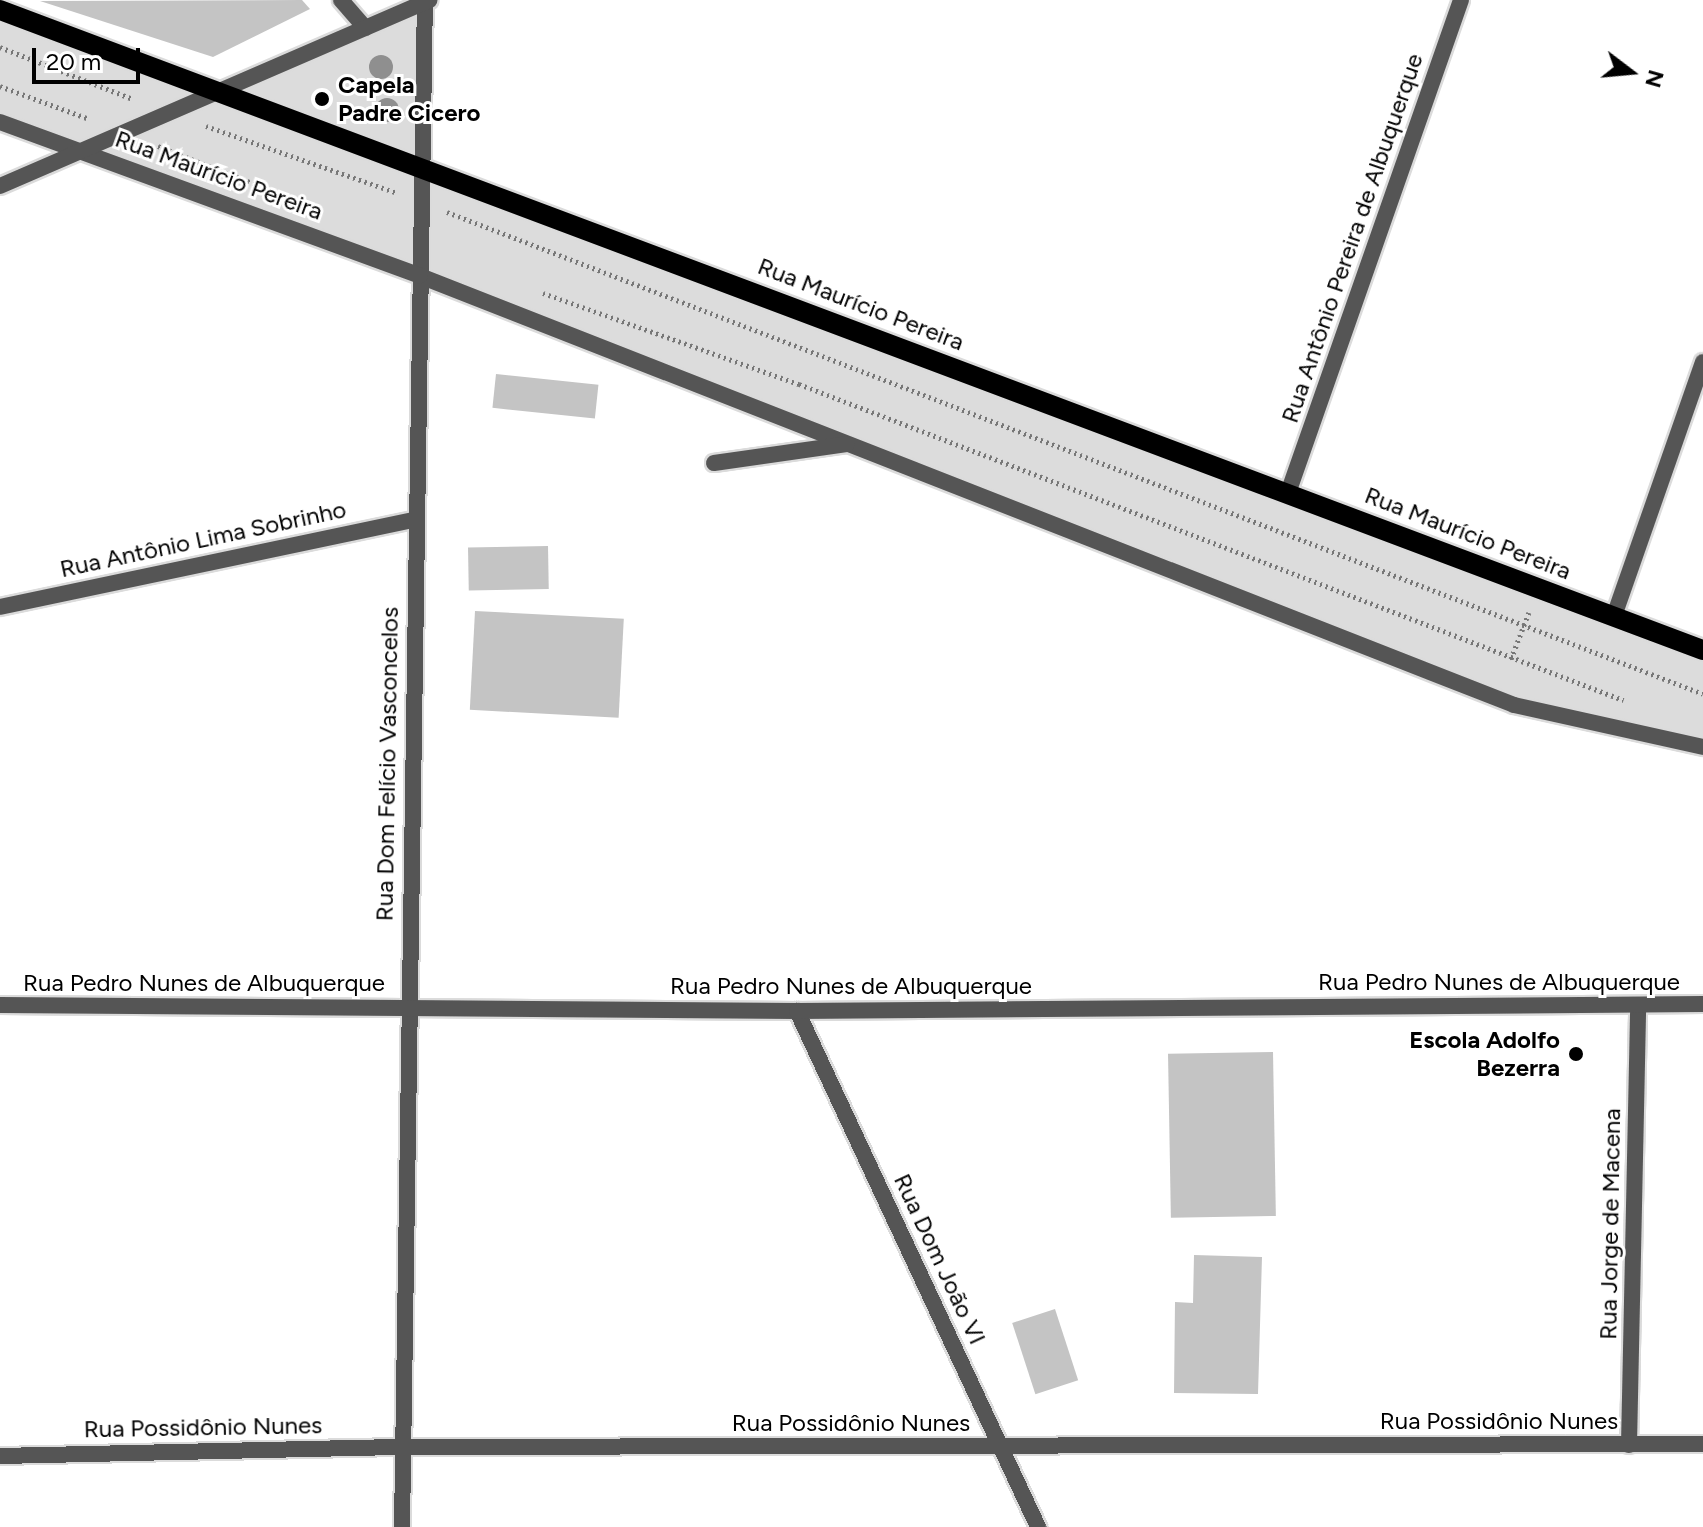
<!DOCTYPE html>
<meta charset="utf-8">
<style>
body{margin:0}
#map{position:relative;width:1703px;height:1527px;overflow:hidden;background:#fff;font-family:Figtree,sans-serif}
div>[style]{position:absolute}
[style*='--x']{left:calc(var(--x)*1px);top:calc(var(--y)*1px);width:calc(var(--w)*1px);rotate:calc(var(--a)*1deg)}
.green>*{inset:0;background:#dcdcdc}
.building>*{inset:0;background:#c4c4c4;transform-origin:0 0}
.path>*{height:5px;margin-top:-2.5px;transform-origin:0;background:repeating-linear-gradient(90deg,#777 0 2px,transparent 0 6px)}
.roads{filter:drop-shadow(2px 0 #dbdbdb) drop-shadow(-2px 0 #dbdbdb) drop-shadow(0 2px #dbdbdb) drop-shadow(0 -2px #dbdbdb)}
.minor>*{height:16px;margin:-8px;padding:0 8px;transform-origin:8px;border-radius:8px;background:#555}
.tertiary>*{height:16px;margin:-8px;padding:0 8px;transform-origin:8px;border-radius:8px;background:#555}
.primary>*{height:20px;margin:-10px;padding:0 10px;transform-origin:10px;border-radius:10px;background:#000}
.trees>*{width:24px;height:24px;margin:-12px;border-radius:50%;background:#8f8f8f}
.dots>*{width:22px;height:22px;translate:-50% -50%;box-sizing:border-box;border:4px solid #fff;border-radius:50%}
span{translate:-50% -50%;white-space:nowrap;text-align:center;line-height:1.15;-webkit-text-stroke:6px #fff;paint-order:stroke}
.poi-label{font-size:24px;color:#000;font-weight:700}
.left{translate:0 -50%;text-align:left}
.right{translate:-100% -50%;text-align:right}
.street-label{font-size:24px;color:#000}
.north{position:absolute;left:1591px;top:32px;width:80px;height:80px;-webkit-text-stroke:6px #fff;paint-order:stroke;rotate:106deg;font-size:22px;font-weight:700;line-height:32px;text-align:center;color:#000}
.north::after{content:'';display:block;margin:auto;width:28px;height:36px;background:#000;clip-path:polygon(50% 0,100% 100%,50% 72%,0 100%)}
.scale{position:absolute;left:32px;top:48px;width:108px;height:36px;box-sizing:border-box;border:4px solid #000;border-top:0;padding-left:10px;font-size:24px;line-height:28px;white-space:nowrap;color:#000;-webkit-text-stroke:6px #fff;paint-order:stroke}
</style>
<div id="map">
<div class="green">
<i style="clip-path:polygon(425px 2px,422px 166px,1703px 650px,1703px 747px,1514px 705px,0 122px,0 10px,214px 90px)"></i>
</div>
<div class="building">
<i style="clip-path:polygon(302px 0,310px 9px,213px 57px,40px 1px)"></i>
<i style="left:496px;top:374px;width:103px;height:34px;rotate:6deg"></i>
<i style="left:548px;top:546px;width:43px;height:80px;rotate:89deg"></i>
<i style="left:475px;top:611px;width:149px;height:99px;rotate:3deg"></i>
<i style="left:1273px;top:1052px;width:164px;height:105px;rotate:89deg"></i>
<i style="clip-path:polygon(1194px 1255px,1262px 1257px,1258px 1394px,1174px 1393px,1175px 1302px,1193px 1303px)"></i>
<i style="left:1055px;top:1309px;width:75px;height:45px;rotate:72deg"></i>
</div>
<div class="path">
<i style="--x:0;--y:47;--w:143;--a:21.4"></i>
<i style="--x:0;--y:86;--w:95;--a:20.3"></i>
<i style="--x:206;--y:126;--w:202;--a:19.3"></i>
<i style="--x:158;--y:146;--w:118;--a:21.4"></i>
<i style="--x:447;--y:212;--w:1345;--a:20.99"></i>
<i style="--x:543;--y:293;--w:272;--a:19.6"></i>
<i style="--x:799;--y:384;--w:883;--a:20.98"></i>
<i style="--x:1511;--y:659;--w:50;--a:-69"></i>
</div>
<div class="roads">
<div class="minor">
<i style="--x:341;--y:0;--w:37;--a:49"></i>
<i style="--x:420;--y:276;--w:1175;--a:21.41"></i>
<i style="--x:1514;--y:705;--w:194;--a:12.5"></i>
<i style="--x:714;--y:463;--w:134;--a:-8.1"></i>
<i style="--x:0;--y:607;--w:425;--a:-11.9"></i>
<i style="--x:1614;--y:616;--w:269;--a:-70.7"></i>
<i style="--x:797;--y:1011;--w:570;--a:64.96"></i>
<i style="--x:1629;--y:1445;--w:440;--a:-88.8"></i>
<i style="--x:0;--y:1456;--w:403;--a:-1.3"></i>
<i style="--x:403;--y:1447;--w:1300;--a:-0.13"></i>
<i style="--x:402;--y:1527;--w:1525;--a:-89.14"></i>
</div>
<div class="tertiary">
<i style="--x:0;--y:122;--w:447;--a:20.1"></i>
<i style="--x:0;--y:186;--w:468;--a:-23.4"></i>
<i style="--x:1288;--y:493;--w:522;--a:-70.66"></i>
<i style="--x:0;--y:1005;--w:797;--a:0.43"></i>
<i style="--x:797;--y:1011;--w:906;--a:-0.44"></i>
</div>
<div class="primary">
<i style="--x:0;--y:10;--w:1819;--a:20.6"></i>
</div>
</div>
<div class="trees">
<i style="left:381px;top:67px"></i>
<i style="left:387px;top:110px"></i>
</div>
<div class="dots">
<i style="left:322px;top:99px;background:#000"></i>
<i style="left:1576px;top:1054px;background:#000"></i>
</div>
<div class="poi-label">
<span class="left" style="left:338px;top:99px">Capela<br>Padre Cicero</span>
<span class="right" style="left:1560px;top:1054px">Escola Adolfo<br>Bezerra</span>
</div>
<div class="street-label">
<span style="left:219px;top:175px;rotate:20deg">Rua Maurício Pereira</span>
<span style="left:1352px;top:238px;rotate:-71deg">Rua Antônio Pereira de Albuquerque</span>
<span style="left:861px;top:304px;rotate:21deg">Rua Maurício Pereira</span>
<span style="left:1468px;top:533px;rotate:21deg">Rua Maurício Pereira</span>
<span style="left:203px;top:539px;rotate:-12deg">Rua Antônio Lima Sobrinho</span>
<span style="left:387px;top:764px;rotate:-89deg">Rua Dom Felício Vasconcelos</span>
<span style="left:1499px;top:982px">Rua Pedro Nunes de Albuquerque</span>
<span style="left:204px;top:983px">Rua Pedro Nunes de Albuquerque</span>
<span style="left:851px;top:986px">Rua Pedro Nunes de Albuquerque</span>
<span style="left:1610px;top:1224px;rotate:-89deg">Rua Jorge de Macena</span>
<span style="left:940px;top:1259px;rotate:65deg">Rua Dom João VI</span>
<span style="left:1499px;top:1421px">Rua Possidônio Nunes</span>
<span style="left:851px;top:1423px">Rua Possidônio Nunes</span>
<span style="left:203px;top:1427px;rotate:-1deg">Rua Possidônio Nunes</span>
</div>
<div class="north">N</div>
<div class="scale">20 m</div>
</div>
